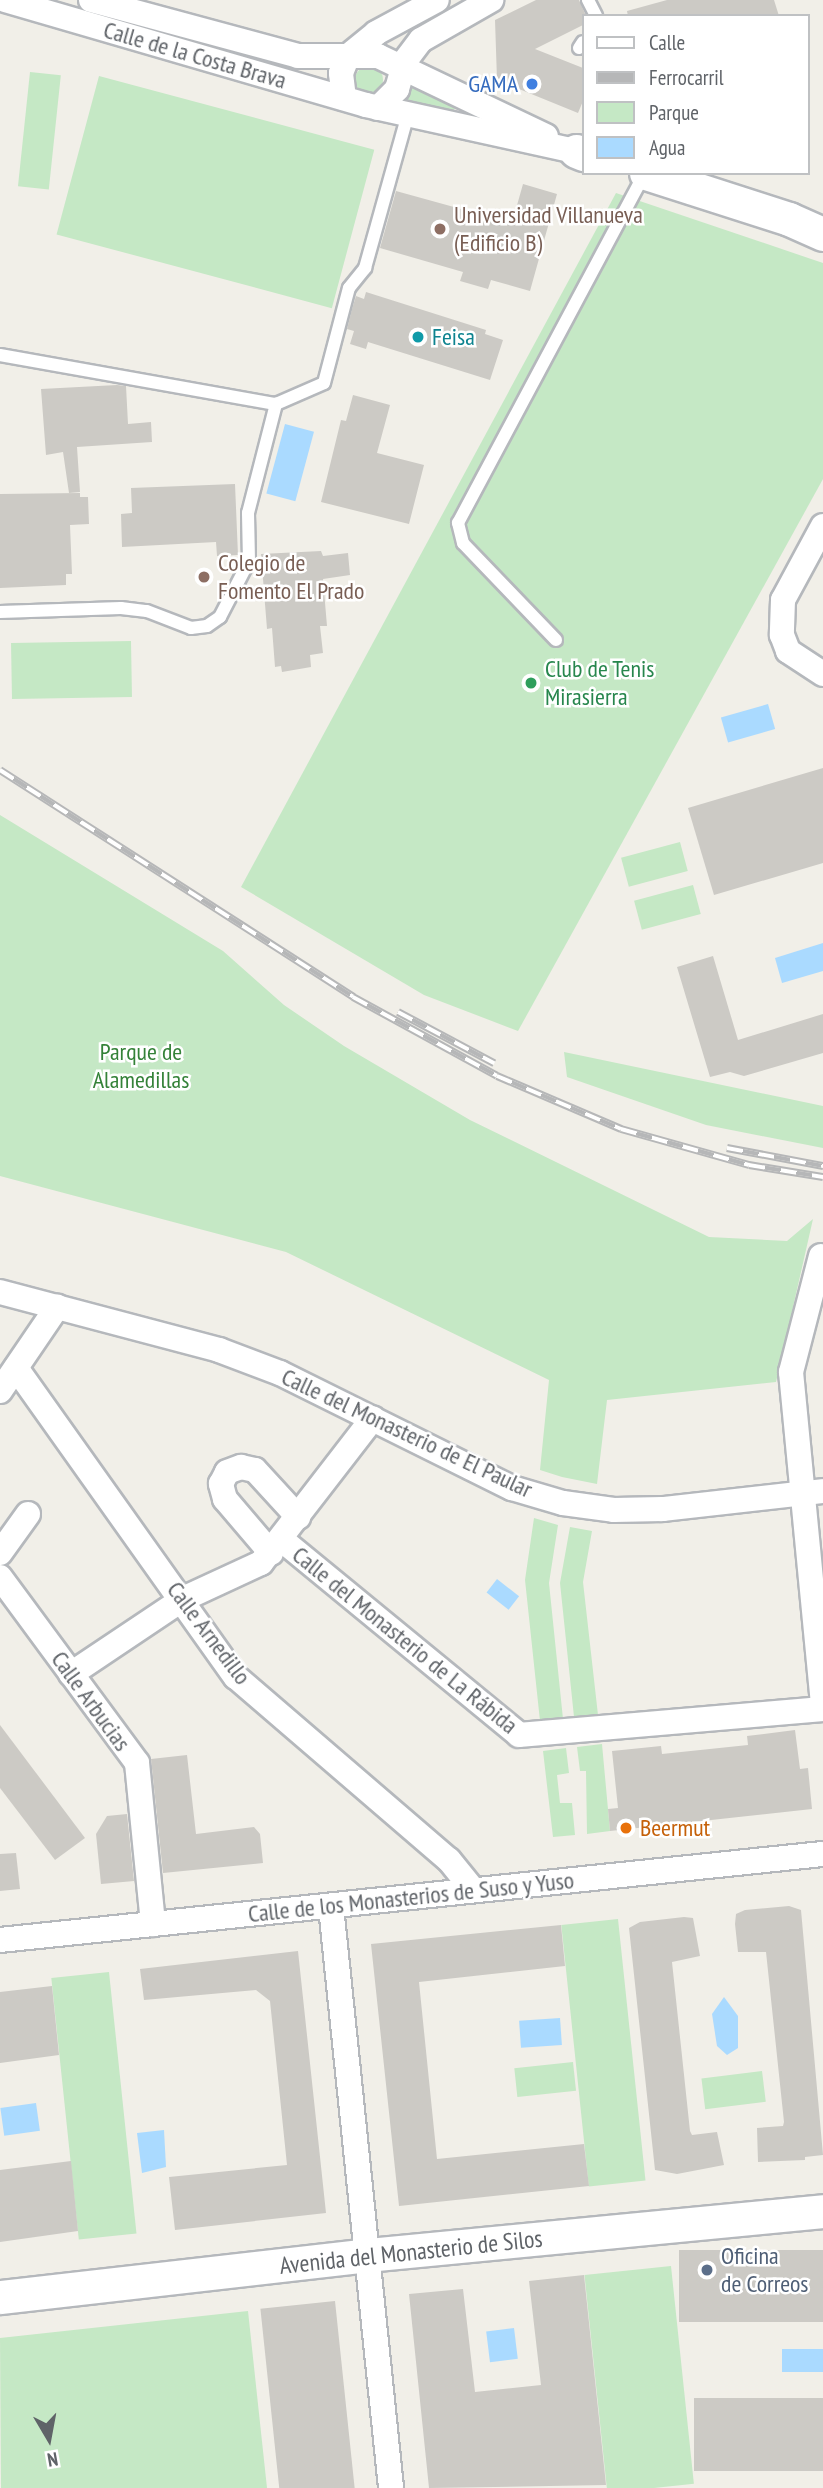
<!DOCTYPE html>
<meta charset="utf-8">
<style>
body{margin:0}
#map{position:relative;width:823px;height:2488px;overflow:hidden;background:#f1efe8;font-family:"PT Sans Narrow",sans-serif}
div>[style]{position:absolute}
[style*='--x']{left:calc(var(--x)*1px);top:calc(var(--y)*1px);width:calc(var(--w)*1px);rotate:calc(var(--a)*1deg)}
.green>*{inset:0;background:#c5e8c5;transform-origin:0 0}
.round{border-radius:50%}
.water>*{inset:0;background:#aadaff;transform-origin:0 0}
.building>*{inset:0;background:#cccac5;transform-origin:0 0}
.roads{filter:drop-shadow(2px 0 #b5b8bc) drop-shadow(-2px 0 #b5b8bc) drop-shadow(0 2px #b5b8bc) drop-shadow(0 -2px #b5b8bc)}
.lane>*{height:12px;margin:-6px;padding:0 6px;transform-origin:6px;border-radius:6px;background:#fff}
.street>*{height:24px;margin:-12px;padding:0 12px;transform-origin:12px;border-radius:12px;background:#fff}
.secondary>*{height:33px;margin:-16.5px;padding:0 16.5px;transform-origin:16.5px;border-radius:16.5px;background:#fff}
.rail>*{height:8px;margin-top:-4px;transform-origin:0;background:repeating-linear-gradient(90deg,#fff 0 16px,#b6b7b8 0 32px);box-sizing:border-box;border-block:2px solid #b6b7b8}
.dots>*{width:19px;height:19px;translate:-50% -50%;box-sizing:border-box;border:4px solid #fff;border-radius:50%}
span{translate:-50% -50%;white-space:nowrap;text-align:center;line-height:1.15;-webkit-text-stroke:5px #fff;paint-order:stroke}
.street-label{font-size:24px;color:#5f6368}
.shop-label{font-size:24px;color:#366cbe}
.right{translate:-100% -50%;text-align:right}
.education-label{font-size:24px;color:#785e54}
.left{translate:0 -50%;text-align:left}
.culture-label{font-size:24px;color:#0d838f}
.leisure-label{font-size:24px;color:#27864d}
.park-label{font-size:24px;color:#348238}
.food-label{font-size:24px;color:#c56008}
.service-label{font-size:24px;color:#4e5e75}
.legend{position:absolute;left:582px;top:14px;width:228px;height:161px;box-sizing:border-box;background:#fff;border:2px solid #bfc1c3;margin:0;padding:9px 12px;list-style:none;font-size:21px;color:#5f6368}
.legend li{display:flex;align-items:center;gap:14px;height:35px}
.legend b{width:35px;border:2px solid #bfc1c3}
.north{position:absolute;left:14px;top:2404px;width:70px;height:70px;-webkit-text-stroke:5px #fff;paint-order:stroke;rotate:170deg;font-size:19px;font-weight:700;line-height:28px;text-align:center;color:#5f6368}
.north::after{content:'';display:block;margin:auto;width:24px;height:32px;background:#5f6368;clip-path:polygon(50% 0,100% 100%,50% 72%,0 100%)}
</style>
<div id="map">
<div class="green">
<i class="round" style="left:355px;top:66px;width:28px;height:28px"></i>
<i style="left:30px;top:72px;width:31px;height:115px;rotate:6deg"></i>
<i style="left:99px;top:76px;width:285px;height:164px;rotate:15deg"></i>
<i style="clip-path:polygon(408px 81px,458px 102px,451px 116px,401px 103px)"></i>
<i style="clip-path:polygon(616px 193px,823px 263px,823px 479px,518px 1031px,424px 995px,241px 887px)"></i>
<i style="left:131px;top:641px;width:56px;height:120px;rotate:89deg"></i>
<i style="clip-path:polygon(0 815px,223px 951px,284px 1005px,344px 1046px,470px 1120px,709px 1237px,787px 1241px,813px 1219px,776px 1382px,607px 1400px,597px 1484px,562px 1477px,540px 1470px,549px 1380px,286px 1252px,0 1176px)"></i>
<i style="left:680px;top:842px;width:30px;height:61px;rotate:75deg"></i>
<i style="left:693px;top:885px;width:30px;height:61px;rotate:75deg"></i>
<i style="clip-path:polygon(564px 1052px,823px 1106px,823px 1148px,706px 1125px,567px 1077px)"></i>
<i style="clip-path:polygon(534px 1518px,558px 1525px,549px 1583px,563px 1719px,540px 1721px,525px 1580px)"></i>
<i style="clip-path:polygon(570px 1527px,592px 1531px,583px 1582px,598px 1715px,574px 1717px,560px 1583px)"></i>
<i style="clip-path:polygon(602px 1744px,610px 1831px,587px 1834px,586px 1771px,580px 1771px,577px 1747px)"></i>
<i style="clip-path:polygon(566px 1748px,569px 1773px,557px 1775px,560px 1803px,572px 1803px,575px 1835px,553px 1837px,543px 1751px)"></i>
<i style="left:618px;top:1919px;width:263px;height:57px;rotate:84deg"></i>
<i style="left:109px;top:1972px;width:263px;height:58px;rotate:84deg"></i>
<i style="left:573px;top:2062px;width:29px;height:59px;rotate:84deg"></i>
<i style="left:762px;top:2071px;width:31px;height:61px;rotate:83deg"></i>
<i style="left:671px;top:2266px;width:219px;height:87px;rotate:84deg"></i>
<i style="clip-path:polygon(248px 2311px,267px 2488px,1px 2488px,0 2338px)"></i>
</div>
<div class="water">
<i style="left:285px;top:424px;width:30px;height:72px;rotate:15deg"></i>
<i style="left:768px;top:704px;width:26px;height:49px;rotate:74deg"></i>
<i style="clip-path:polygon(823px 943px,823px 971px,782px 983px,775px 958px)"></i>
<i style="left:497px;top:1579px;width:28px;height:17px;rotate:38deg"></i>
<i style="clip-path:polygon(724px 1997px,738px 2016px,738px 2048px,727px 2055px,717px 2046px,712px 2014px)"></i>
<i style="left:560px;top:2018px;width:27px;height:41px;rotate:86deg"></i>
<i style="left:36px;top:2103px;width:28px;height:36px;rotate:82deg"></i>
<i style="clip-path:polygon(164px 2130px,166px 2167px,142px 2173px,137px 2133px)"></i>
<i style="left:514px;top:2328px;width:31px;height:28px;rotate:83deg"></i>
<i style="left:823px;top:2349px;width:23px;height:41px;rotate:90deg"></i>
</div>
<div class="building">
<i style="clip-path:polygon(536px 0,579px 0,586px 16px,583px 25px,535px 49px,583px 68px,583px 101px,578px 113px,497px 80px,495px 20px)"></i>
<i style="clip-path:polygon(667px 0,774px 0,779px 16px,628px 16px,627px 11px)"></i>
<i style="clip-path:polygon(523px 184px,557px 194px,530px 291px,491px 280px,488px 289px,460px 281px,463px 272px,380px 248px,396px 191px,512px 223px)"></i>
<i style="clip-path:polygon(366px 292px,486px 330px,485px 334px,503px 340px,490px 380px,368px 342px,366px 349px,350px 344px,354px 331px,347px 329px,352px 309px,356px 296px,364px 299px)"></i>
<i style="clip-path:polygon(117px 385px,126px 386px,128px 424px,151px 422px,152px 442px,77px 447px,80px 492px,69px 493px,63px 452px,46px 455px,41px 389px)"></i>
<i style="clip-path:polygon(353px 395px,390px 405px,377px 453px,424px 465px,409px 524px,321px 502px,341px 420px,346px 421px)"></i>
<i style="clip-path:polygon(235px 484px,238px 555px,217px 556px,216px 542px,122px 547px,121px 514px,132px 513px,131px 488px)"></i>
<i style="clip-path:polygon(80px 493px,80px 497px,88px 497px,89px 524px,70px 525px,72px 574px,66px 574px,66px 585px,0 588px,0 494px)"></i>
<i style="clip-path:polygon(321px 551px,323px 556px,348px 553px,350px 575px,323px 579px,327px 626px,320px 626px,323px 653px,310px 655px,311px 667px,282px 672px,281px 666px,275px 667px,272px 628px,267px 629px,261px 554px)"></i>
<i style="clip-path:polygon(823px 768px,823px 863px,714px 895px,688px 808px)"></i>
<i style="clip-path:polygon(713px 956px,738px 1040px,823px 1014px,823px 1053px,744px 1076px,730px 1072px,710px 1077px,677px 967px)"></i>
<i style="clip-path:polygon(0 1725px,85px 1838px,55px 1860px,0 1788px)"></i>
<i style="clip-path:polygon(795px 1730px,800px 1769px,808px 1768px,812px 1809px,610px 1831px,608px 1809px,618px 1808px,612px 1751px,661px 1746px,662px 1754px,748px 1745px,747px 1736px)"></i>
<i style="clip-path:polygon(187px 1755px,196px 1834px,254px 1827px,260px 1834px,263px 1863px,163px 1873px,151px 1759px)"></i>
<i style="clip-path:polygon(127px 1814px,134px 1881px,101px 1884px,96px 1834px,107px 1816px)"></i>
<i style="clip-path:polygon(16px 1853px,20px 1889px,0 1891px,0 1854px)"></i>
<i style="clip-path:polygon(789px 1906px,801px 1910px,823px 2155px,805px 2157px,805px 2160px,758px 2162px,757px 2128px,783px 2126px,784px 2122px,766px 1952px,738px 1952px,735px 1924px,736px 1914px,745px 1910px)"></i>
<i style="clip-path:polygon(684px 1917px,693px 1918px,700px 1956px,672px 1962px,690px 2131px,692px 2135px,717px 2132px,724px 2165px,677px 2174px,655px 2170px,629px 1928px,640px 1922px)"></i>
<i style="clip-path:polygon(561px 1925px,565px 1966px,419px 1982px,437px 2159px,584px 2144px,589px 2186px,399px 2206px,371px 1944px)"></i>
<i style="clip-path:polygon(298px 1951px,326px 2213px,175px 2230px,169px 2177px,287px 2165px,270px 2001px,256px 1990px,144px 2000px,140px 1969px)"></i>
<i style="clip-path:polygon(52px 1986px,59px 2055px,0 2063px,0 1992px)"></i>
<i style="clip-path:polygon(71px 2161px,78px 2231px,0 2242px,0 2170px)"></i>
<i style="left:823px;top:2250px;width:72px;height:144px;rotate:90deg"></i>
<i style="clip-path:polygon(584px 2275px,606px 2485px,429px 2488px,409px 2294px,463px 2289px,475px 2392px,541px 2385px,529px 2281px)"></i>
<i style="left:335px;top:2301px;width:188px;height:75px;rotate:84deg"></i>
<i style="left:823px;top:2398px;width:73px;height:129px;rotate:90deg"></i>
</div>
<div class="roads">
<div class="lane">
<i style="--x:588;--y:0;--w:18;--a:63"></i>
<i style="--x:579;--y:48;--w:7;--a:-56"></i>
<i style="--x:0;--y:355;--w:280;--a:10.1"></i>
<i style="--x:276;--y:404;--w:52;--a:-23.6"></i>
<i style="--x:324;--y:383;--w:98;--a:-75.3"></i>
<i style="--x:349;--y:288;--w:26;--a:-51"></i>
<i style="--x:365;--y:268;--w:160;--a:-74.4"></i>
<i style="--x:0;--y:612;--w:121;--a:-1.9"></i>
<i style="--x:121;--y:608;--w:26;--a:7"></i>
<i style="--x:147;--y:611;--w:47;--a:21.1"></i>
<i style="--x:191;--y:628;--w:16;--a:-7"></i>
<i style="--x:207;--y:626;--w:16;--a:-35"></i>
<i style="--x:220;--y:617;--w:63;--a:-62.6"></i>
<i style="--x:249;--y:561;--w:48;--a:-91.2"></i>
<i style="--x:248;--y:513;--w:113;--a:-75.6"></i>
<i style="--x:556;--y:640;--w:134;--a:-133.8"></i>
<i style="--x:463;--y:543;--w:21;--a:-104"></i>
<i style="--x:458;--y:523;--w:395;--a:-61.9"></i>
</div>
<div class="street">
<i style="--x:5;--y:0;--w:376;--a:16.2"></i>
<i style="--x:366;--y:105;--w:215;--a:12.4"></i>
<i style="--x:91;--y:0;--w:214;--a:15.1"></i>
<i style="--x:298;--y:56;--w:80;--a:0"></i>
<i style="--x:378;--y:56;--w:186;--a:25.5"></i>
<i style="--x:344;--y:98;--w:25;--a:-97"></i>
<i style="--x:341;--y:73;--w:18;--a:-68"></i>
<i style="--x:348;--y:56;--w:36;--a:-39"></i>
<i style="--x:376;--y:33;--w:69;--a:-28.4"></i>
<i style="--x:378;--y:108;--w:27;--a:-45"></i>
<i style="--x:397;--y:89;--w:29;--a:-74"></i>
<i style="--x:405;--y:61;--w:26;--a:-53"></i>
<i style="--x:421;--y:40;--w:81;--a:-29.7"></i>
<i style="--x:823;--y:526;--w:84;--a:118.4"></i>
<i style="--x:783;--y:600;--w:35;--a:92"></i>
<i style="--x:782;--y:635;--w:17;--a:69"></i>
<i style="--x:788;--y:651;--w:42;--a:33.3"></i>
<i style="--x:821;--y:1256;--w:120;--a:104.5"></i>
<i style="--x:791;--y:1372;--w:336;--a:84.5"></i>
<i style="--x:0;--y:1292;--w:227;--a:14.8"></i>
<i style="--x:219;--y:1350;--w:65;--a:20.7"></i>
<i style="--x:280;--y:1373;--w:259;--a:26.4"></i>
<i style="--x:512;--y:1488;--w:53;--a:16.4"></i>
<i style="--x:563;--y:1503;--w:51;--a:7.8"></i>
<i style="--x:614;--y:1510;--w:49;--a:-1.2"></i>
<i style="--x:663;--y:1509;--w:161;--a:-6.4"></i>
<i style="--x:16;--y:1368;--w:379;--a:54.6"></i>
<i style="--x:236;--y:1677;--w:281;--a:40.7"></i>
<i style="--x:449;--y:1860;--w:38;--a:51"></i>
<i style="--x:0;--y:1391;--w:102;--a:-55.8"></i>
<i style="--x:282;--y:1540;--w:307;--a:39.4"></i>
<i style="--x:519;--y:1735;--w:305;--a:-4.9"></i>
<i style="--x:0;--y:1553;--w:48;--a:-54.3"></i>
<i style="--x:271;--y:1553;--w:71;--a:-130.4"></i>
<i style="--x:225;--y:1499;--w:16;--a:-105"></i>
<i style="--x:221;--y:1484;--w:13;--a:-63"></i>
<i style="--x:227;--y:1472;--w:15;--a:-20"></i>
<i style="--x:241;--y:1467;--w:14;--a:12"></i>
<i style="--x:255;--y:1470;--w:64;--a:47.5"></i>
<i style="--x:0;--y:1577;--w:231;--a:53.6"></i>
<i style="--x:137;--y:1763;--w:162;--a:84.3"></i>
<i style="--x:71;--y:1674;--w:135;--a:-33.8"></i>
<i style="--x:183;--y:1599;--w:86;--a:-24.8"></i>
<i style="--x:261;--y:1563;--w:183;--a:-52.3"></i>
<i style="--x:331;--y:1907;--w:584;--a:84.1"></i>
<i style="--x:0;--y:1940;--w:827;--a:-5.97"></i>
</div>
<div class="secondary">
<i style="--x:576;--y:151;--w:8;--a:23"></i>
<i style="--x:646;--y:173;--w:150;--a:17.8"></i>
<i style="--x:789;--y:219;--w:37;--a:24"></i>
<i style="--x:0;--y:2297;--w:369;--a:-6.5"></i>
<i style="--x:367;--y:2255;--w:458;--a:-5.5"></i>
</div>
</div>
<div class="rail">
<i style="--x:0;--y:770;--w:420;--a:32.7"></i>
<i style="--x:353;--y:997;--w:164;--a:28.7"></i>
<i style="--x:497;--y:1076;--w:135;--a:23.1"></i>
<i style="--x:621;--y:1129;--w:133;--a:15.7"></i>
<i style="--x:749;--y:1165;--w:75;--a:9.2"></i>
<i style="--x:398;--y:1012;--w:109;--a:28"></i>
<i style="--x:727;--y:1148;--w:98;--a:10.6"></i>
</div>
<div class="dots">
<i style="left:532px;top:84px;background:#3f7fe0"></i>
<i style="left:440px;top:229px;background:#8d6e63"></i>
<i style="left:418px;top:337px;background:#0f9aa8"></i>
<i style="left:204px;top:577px;background:#8d6e63"></i>
<i style="left:531px;top:683px;background:#2e9e5b"></i>
<i style="left:626px;top:1828px;background:#e8710a"></i>
<i style="left:707px;top:2270px;background:#5c6f8a"></i>
</div>
<div class="street-label">
<span style="left:195px;top:55px;rotate:16deg">Calle de la Costa Brava</span>
<span style="left:407px;top:1433px;rotate:25deg">Calle del Monasterio de El Paular</span>
<span style="left:209px;top:1633px;rotate:53deg">Calle Arnedillo</span>
<span style="left:405px;top:1640px;rotate:39deg">Calle del Monasterio de La Rábida</span>
<span style="left:91px;top:1701px;rotate:54deg">Calle Arbucias</span>
<span style="left:411px;top:1897px;rotate:-6deg">Calle de los Monasterios de Suso y Yuso</span>
<span style="left:411px;top:2252px;rotate:-6deg">Avenida del Monasterio de Silos</span>
</div>
<div class="shop-label">
<span class="right" style="left:518px;top:84px">GAMA</span>
</div>
<div class="education-label">
<span class="left" style="left:454px;top:229px">Universidad Villanueva<br>(Edificio B)</span>
<span class="left" style="left:218px;top:577px">Colegio de<br>Fomento El Prado</span>
</div>
<div class="culture-label">
<span class="left" style="left:432px;top:337px">Feisa</span>
</div>
<div class="leisure-label">
<span class="left" style="left:545px;top:683px">Club de Tenis<br>Mirasierra</span>
</div>
<div class="park-label">
<span style="left:141px;top:1066px">Parque de<br>Alamedillas</span>
</div>
<div class="food-label">
<span class="left" style="left:640px;top:1828px">Beermut</span>
</div>
<div class="service-label">
<span class="left" style="left:721px;top:2270px">Oficina<br>de Correos</span>
</div>
<ul class="legend">
<li><b style="height:9px;background:#fff"></b>Calle</li>
<li><b style="height:9px;background:#b6b7b8"></b>Ferrocarril</li>
<li><b style="height:19px;background:#c5e8c5"></b>Parque</li>
<li><b style="height:19px;background:#aadaff"></b>Agua</li>
</ul>
<div class="north">N</div>
</div>
